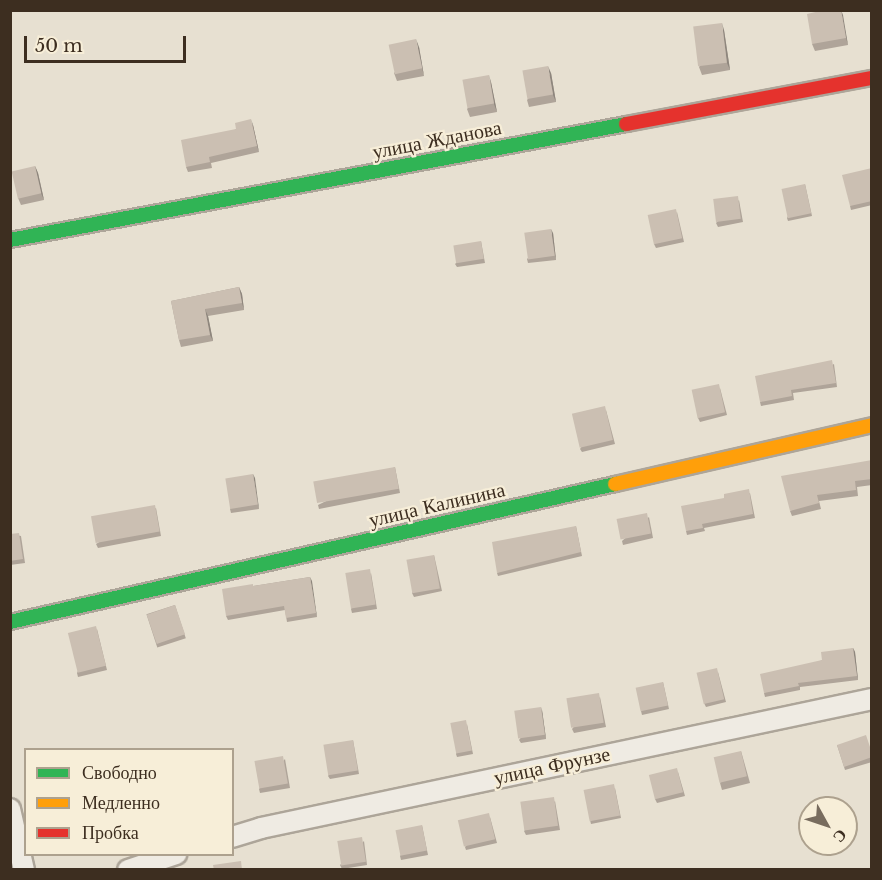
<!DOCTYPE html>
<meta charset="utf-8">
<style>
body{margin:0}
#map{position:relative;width:882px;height:880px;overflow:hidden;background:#e7e0d1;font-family:"Libre Baskerville",serif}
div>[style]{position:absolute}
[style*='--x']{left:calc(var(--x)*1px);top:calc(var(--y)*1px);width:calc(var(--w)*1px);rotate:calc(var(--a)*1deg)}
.roads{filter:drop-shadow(2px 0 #ada599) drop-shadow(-2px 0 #ada599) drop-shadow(0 2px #ada599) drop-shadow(0 -2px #ada599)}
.street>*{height:20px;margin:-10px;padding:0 10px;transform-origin:10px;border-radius:10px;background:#efebe3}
.fast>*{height:14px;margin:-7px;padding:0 7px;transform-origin:7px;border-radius:7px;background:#30b455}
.slow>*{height:14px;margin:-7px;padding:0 7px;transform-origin:7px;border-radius:7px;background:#ff9f0a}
.jam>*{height:14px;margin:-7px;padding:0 7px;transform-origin:7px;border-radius:7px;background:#e5322d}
.wall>*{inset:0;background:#afa499;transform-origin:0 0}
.shaded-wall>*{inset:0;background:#8e867d}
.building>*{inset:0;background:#cbbfb2;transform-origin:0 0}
span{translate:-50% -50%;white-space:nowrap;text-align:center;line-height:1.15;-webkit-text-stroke:4.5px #f7eed8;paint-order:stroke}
.street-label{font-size:20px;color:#3d2e20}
.frame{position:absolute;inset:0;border:12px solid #3d2e20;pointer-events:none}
.legend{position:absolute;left:24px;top:748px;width:210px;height:108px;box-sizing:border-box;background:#f7eed8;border:2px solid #ada18e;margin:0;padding:8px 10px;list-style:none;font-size:18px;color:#3d2e20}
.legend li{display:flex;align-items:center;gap:12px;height:30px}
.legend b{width:30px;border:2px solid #ada18e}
.north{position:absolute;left:798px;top:796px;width:60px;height:60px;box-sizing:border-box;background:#f7eed8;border:2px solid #ada18e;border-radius:50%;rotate:130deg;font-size:16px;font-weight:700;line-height:24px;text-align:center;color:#3d2e20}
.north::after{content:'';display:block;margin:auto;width:21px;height:27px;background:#786c5e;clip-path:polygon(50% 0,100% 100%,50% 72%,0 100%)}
.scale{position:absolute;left:24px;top:36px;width:162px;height:27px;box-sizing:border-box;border:3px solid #3d2e20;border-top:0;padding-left:8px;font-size:18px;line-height:21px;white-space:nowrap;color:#3d2e20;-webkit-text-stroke:4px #f7eed8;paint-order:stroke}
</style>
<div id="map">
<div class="roads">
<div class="street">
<i style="--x:10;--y:809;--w:63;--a:77.1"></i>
<i style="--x:232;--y:837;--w:30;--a:-17"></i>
<i style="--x:261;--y:828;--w:624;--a:-11.92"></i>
<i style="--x:128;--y:870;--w:51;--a:-18.4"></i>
</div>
<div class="fast">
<i style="--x:10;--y:240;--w:627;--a:-10.66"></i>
<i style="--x:10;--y:622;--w:621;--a:-12.85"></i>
</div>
<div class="slow">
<i style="--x:615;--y:484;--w:264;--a:-12.9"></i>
</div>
<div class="jam">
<i style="--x:626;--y:124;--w:250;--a:-10.6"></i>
</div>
</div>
<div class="wall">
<i style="clip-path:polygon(841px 10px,848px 45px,815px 51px,812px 44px)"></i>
<i style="clip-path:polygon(724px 30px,730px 70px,702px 75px,699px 67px)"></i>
<i style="clip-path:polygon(419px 47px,424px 76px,397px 81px,394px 73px)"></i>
<i style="clip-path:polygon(551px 73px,556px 102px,529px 107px,527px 100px)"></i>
<i style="clip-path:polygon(491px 82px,497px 112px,470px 117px,467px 109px)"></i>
<i style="clip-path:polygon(253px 125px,259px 152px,211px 163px,212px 168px,188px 172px,186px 167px,236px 129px)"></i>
<i style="clip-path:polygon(35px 166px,38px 173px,44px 200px,21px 205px,18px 198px)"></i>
<i style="clip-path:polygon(872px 168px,872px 205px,851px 210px,850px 206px)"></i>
<i style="clip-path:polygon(805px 184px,812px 216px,788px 221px,787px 218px)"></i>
<i style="clip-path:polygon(739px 200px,743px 222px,718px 227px,716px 223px)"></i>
<i style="clip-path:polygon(677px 212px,684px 242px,656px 248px,654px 244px)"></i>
<i style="clip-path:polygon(553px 233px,556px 260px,528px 263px,527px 259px)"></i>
<i style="clip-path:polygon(481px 241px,485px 263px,457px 267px,455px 264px)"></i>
<i style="clip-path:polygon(239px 287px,242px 294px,244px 310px,208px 316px,213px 341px,181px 347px,179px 340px,171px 301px)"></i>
<i style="clip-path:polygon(834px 364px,837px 387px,793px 393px,794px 400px,761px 406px,760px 402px)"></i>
<i style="clip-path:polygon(720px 388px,727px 415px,700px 422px,698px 418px)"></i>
<i style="clip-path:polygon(606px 410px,615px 444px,582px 452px,580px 449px)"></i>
<i style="clip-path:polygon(872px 460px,872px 485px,857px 487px,858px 496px,819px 501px,821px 509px,792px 516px,790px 511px)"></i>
<i style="clip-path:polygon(395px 467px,400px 493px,319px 509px,318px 505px)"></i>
<i style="clip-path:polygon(253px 474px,259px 509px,231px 513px,230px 509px)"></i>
<i style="clip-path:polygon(750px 493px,755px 518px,704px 528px,705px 531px,687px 535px,686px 531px)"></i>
<i style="clip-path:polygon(156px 508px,161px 536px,98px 548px,96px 544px)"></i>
<i style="clip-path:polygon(649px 517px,653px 538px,623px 545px,622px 541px)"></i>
<i style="clip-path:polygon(576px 526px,582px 556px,498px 576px,497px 573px)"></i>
<i style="clip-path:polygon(10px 534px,21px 536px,25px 563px,10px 565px)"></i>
<i style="clip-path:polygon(434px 555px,442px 591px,414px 597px,412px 593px)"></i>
<i style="clip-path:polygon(371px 573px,377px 609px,352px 613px,351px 609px)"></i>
<i style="clip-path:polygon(310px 577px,317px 617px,287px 622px,285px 610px,228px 620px,226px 616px,253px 586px)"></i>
<i style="left:175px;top:605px;width:35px;height:30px;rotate:72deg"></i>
<i style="clip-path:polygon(97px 629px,107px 670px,78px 677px,77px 673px)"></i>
<i style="clip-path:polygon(853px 648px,855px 652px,858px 680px,800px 687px,800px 690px,765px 697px,764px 693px,822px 660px)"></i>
<i style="clip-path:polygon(718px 672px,726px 702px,706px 707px,704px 703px)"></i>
<i style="clip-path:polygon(663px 682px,669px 709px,642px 715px,641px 711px)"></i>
<i style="clip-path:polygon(600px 697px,606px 727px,574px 733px,572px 729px)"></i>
<i style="clip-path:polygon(542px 710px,546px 739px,521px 743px,519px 740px)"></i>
<i style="clip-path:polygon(467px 724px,473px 754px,457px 757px,456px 754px)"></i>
<i style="clip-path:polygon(353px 740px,359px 774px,330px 779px,328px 776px)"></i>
<i style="clip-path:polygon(837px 745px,872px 752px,872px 762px,845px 770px)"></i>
<i style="clip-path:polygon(741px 751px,750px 783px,722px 790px,720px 783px)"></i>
<i style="clip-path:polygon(285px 759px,290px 788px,260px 793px,259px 789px)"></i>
<i style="clip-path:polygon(678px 772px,685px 796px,657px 803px,655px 799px)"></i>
<i style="clip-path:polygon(615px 788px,621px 818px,591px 824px,590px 820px)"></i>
<i style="clip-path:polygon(555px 801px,560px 830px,526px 835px,524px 831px)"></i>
<i style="clip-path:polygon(490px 817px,497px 843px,466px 850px,465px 847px)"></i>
<i style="clip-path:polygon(422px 825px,428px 855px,401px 860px,400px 856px)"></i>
<i style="clip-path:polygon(364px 841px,367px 865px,342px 869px,340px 865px)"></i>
</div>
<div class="shaded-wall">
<i style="clip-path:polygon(841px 10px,843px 15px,848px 45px,846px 38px)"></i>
<i style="clip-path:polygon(722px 23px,724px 30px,730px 70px,727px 63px)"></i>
<i style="clip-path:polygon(416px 39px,419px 47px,424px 76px,422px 68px)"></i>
<i style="clip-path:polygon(548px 66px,551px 73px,556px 102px,553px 95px)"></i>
<i style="clip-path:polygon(489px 75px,491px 82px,497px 112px,494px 104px)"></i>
<i style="clip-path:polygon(251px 119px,253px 125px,259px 152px,257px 146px)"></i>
<i style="clip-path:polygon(35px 166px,38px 173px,44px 200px,41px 193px)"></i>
<i style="clip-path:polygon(551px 229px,553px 233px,556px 260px,555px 256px)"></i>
<i style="clip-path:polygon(239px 287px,242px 294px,244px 310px,242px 303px)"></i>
<i style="clip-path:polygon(205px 309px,208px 316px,213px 341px,210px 335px)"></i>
<i style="clip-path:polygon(253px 474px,255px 478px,259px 509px,258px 505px)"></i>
<i style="clip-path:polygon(310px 577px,312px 581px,317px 617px,316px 613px)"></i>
<i style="clip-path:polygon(853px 648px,855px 652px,858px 680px,857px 676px)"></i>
<i style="clip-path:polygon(541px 707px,542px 710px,546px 739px,545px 735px)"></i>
</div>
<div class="building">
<i style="clip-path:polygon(824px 10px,841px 10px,846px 38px,812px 44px,807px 14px)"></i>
<i style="left:722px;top:23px;width:40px;height:29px;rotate:83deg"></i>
<i style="left:416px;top:39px;width:30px;height:28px;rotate:78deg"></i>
<i style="left:548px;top:66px;width:29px;height:26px;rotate:80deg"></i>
<i style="left:489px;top:75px;width:29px;height:27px;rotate:80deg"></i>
<i style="clip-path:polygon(251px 119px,257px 146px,209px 157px,210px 162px,186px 167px,181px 140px,236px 129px,235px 123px)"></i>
<i style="left:35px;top:166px;width:28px;height:24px;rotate:77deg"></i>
<i style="clip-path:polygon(872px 168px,872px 201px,850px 206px,842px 175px)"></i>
<i style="left:805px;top:184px;width:30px;height:24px;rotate:78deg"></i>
<i style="left:738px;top:196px;width:23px;height:25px;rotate:83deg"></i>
<i style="left:676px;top:209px;width:30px;height:29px;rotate:78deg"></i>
<i style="left:551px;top:229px;width:27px;height:27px;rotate:82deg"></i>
<i style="left:481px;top:241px;width:18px;height:28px;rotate:81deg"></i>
<i style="clip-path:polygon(239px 287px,242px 303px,205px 309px,210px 335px,179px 340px,171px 301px)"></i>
<i style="clip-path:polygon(832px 360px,836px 383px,791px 390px,792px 396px,760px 402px,755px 376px)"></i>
<i style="left:719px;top:384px;width:29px;height:28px;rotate:78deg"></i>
<i style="left:605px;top:406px;width:35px;height:34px;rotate:77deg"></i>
<i style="clip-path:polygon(872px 460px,872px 479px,855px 481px,856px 490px,817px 495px,819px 503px,790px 511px,781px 476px)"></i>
<i style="left:395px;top:467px;width:22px;height:83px;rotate:80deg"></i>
<i style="left:253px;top:474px;width:31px;height:28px;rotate:81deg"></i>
<i style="clip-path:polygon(749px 489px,753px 514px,702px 524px,703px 528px,686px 531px,681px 506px,724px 498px,724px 494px)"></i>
<i style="left:155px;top:505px;width:27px;height:65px;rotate:80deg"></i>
<i style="left:647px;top:513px;width:21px;height:31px;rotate:79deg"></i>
<i style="clip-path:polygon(576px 526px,581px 552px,497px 573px,492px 542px)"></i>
<i style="clip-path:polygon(19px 533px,23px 559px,10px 561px,10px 534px)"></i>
<i style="left:434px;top:555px;width:34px;height:28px;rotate:80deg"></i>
<i style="left:370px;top:569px;width:36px;height:25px;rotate:81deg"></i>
<i style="clip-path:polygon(310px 577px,316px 613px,286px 618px,284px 606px,226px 616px,222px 589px,253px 584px,253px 586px)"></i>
<i style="left:175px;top:605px;width:31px;height:30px;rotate:71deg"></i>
<i style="left:96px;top:626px;width:41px;height:29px;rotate:76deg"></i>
<i style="clip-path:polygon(853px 648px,857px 676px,798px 683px,799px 686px,764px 693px,760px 674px,822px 660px,821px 652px)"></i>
<i style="left:717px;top:668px;width:32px;height:21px;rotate:77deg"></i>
<i style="left:663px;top:682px;width:24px;height:28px;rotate:78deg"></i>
<i style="left:599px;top:693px;width:30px;height:33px;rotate:81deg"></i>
<i style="left:541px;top:707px;width:28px;height:27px;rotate:82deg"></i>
<i style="left:466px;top:720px;width:31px;height:16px;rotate:79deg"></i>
<i style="clip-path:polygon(866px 735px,872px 753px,872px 757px,844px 767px,837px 745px)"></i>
<i style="left:353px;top:740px;width:31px;height:30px;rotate:81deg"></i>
<i style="left:741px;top:751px;width:26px;height:28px;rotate:77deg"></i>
<i style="left:283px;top:756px;width:28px;height:29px;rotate:80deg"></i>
<i style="left:677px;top:768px;width:25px;height:29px;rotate:76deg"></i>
<i style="left:614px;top:784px;width:32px;height:31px;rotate:79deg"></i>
<i style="left:554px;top:797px;width:29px;height:34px;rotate:82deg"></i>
<i style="left:489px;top:813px;width:27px;height:32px;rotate:77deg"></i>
<i style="left:422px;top:825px;width:26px;height:27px;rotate:79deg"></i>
<i style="left:362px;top:837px;width:25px;height:25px;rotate:81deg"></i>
<i style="clip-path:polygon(241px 861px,242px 870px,214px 870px,213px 865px)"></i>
</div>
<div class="street-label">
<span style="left:437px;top:140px;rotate:-11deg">улица Жданова</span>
<span style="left:437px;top:505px;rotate:-13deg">улица Калинина</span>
<span style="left:552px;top:766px;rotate:-12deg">улица Фрунзе</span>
</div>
<div class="frame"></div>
<ul class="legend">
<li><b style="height:8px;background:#30b455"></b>Свободно</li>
<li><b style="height:8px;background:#ff9f0a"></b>Медленно</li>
<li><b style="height:8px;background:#e5322d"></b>Пробка</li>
</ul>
<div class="north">С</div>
<div class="scale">50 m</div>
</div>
